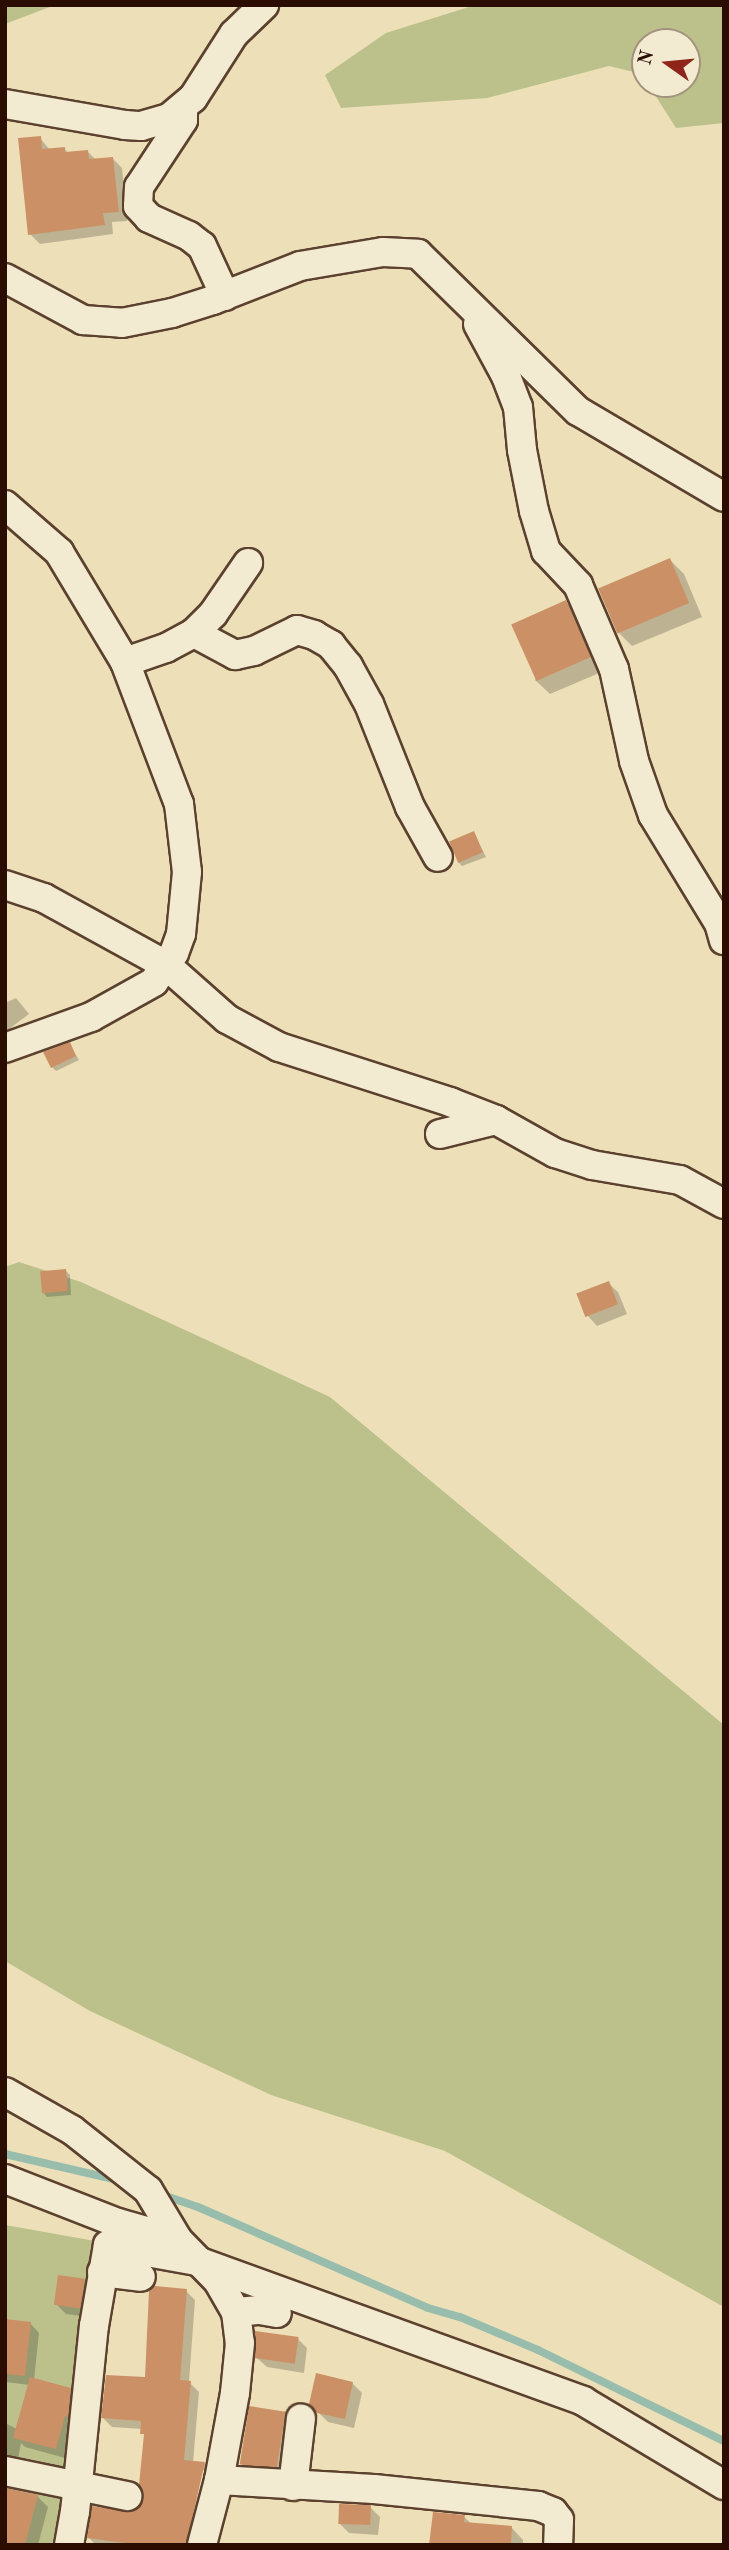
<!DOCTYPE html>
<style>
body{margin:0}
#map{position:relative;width:729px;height:2550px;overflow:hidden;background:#ede0b8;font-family:"Old Standard TT",serif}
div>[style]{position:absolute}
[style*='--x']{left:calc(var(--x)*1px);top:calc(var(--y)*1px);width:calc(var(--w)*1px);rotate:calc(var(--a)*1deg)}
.green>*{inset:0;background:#bcc18c}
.shadow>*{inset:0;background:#0003}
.stream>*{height:8px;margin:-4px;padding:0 4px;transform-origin:4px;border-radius:4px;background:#99bdad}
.building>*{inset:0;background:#cc9066;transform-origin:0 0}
.roads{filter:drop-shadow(2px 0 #5b412e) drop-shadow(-2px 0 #5b412e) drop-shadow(0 2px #5b412e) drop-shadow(0 -2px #5b412e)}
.minor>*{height:28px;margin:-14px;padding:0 14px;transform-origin:14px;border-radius:14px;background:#f3ebd1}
span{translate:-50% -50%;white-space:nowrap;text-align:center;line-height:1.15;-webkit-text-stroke:5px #f3ebd1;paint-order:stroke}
.frame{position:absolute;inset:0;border:7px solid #2a0c00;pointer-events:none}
.north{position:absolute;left:631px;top:28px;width:70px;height:70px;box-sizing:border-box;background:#f3ebd1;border:2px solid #a3927d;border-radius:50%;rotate:285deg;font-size:19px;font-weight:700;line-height:28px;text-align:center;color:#2a0c00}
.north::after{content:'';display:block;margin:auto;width:24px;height:32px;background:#8f2418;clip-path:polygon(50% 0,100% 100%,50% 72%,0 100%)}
</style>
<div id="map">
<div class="green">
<i style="clip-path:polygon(5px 5px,55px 5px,5px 24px)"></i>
<i style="clip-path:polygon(475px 5px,724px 5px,724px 123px,676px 128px,648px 84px,687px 84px,687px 42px,645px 42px,645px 79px,642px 74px,609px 66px,487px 98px,341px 108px,325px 75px,386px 33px)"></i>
<i style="clip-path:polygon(19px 1262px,81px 1282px,330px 1397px,724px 1725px,724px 2307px,445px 2151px,271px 2095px,90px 2011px,5px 1961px,5px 1267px)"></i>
<i style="clip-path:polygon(5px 2225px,101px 2242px,70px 2545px,5px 2545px)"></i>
</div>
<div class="shadow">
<i style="clip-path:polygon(40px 138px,50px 150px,64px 148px,69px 154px,87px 151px,96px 160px,113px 159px,122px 168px,127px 221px,112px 222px,113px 234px,40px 244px,30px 234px)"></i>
<i style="clip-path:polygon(670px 560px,684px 574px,702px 617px,632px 646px,618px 632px)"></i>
<i style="clip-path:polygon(566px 602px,580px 617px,604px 671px,550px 694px,535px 680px)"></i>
<i style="clip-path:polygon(474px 833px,486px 857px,462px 866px,458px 862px)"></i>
<i style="clip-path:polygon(16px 998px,29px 1014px,5px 1032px,5px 1003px)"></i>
<i style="clip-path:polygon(69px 1044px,79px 1060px,56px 1071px,52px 1067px)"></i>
<i style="clip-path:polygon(65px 1270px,70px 1275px,71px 1295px,47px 1297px,43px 1292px)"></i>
<i style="clip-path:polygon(608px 1283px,618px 1292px,627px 1314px,597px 1326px,588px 1316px)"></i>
<i style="clip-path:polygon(85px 2280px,94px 2290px,89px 2317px,66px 2314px,56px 2304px)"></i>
<i style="clip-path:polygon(186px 2291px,195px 2300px,189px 2382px,199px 2392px,193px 2463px,205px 2464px,214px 2473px,189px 2545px,206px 2470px,202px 2470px,185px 2545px,96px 2545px,89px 2538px,124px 2514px,141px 2508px,145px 2499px,145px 2437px,142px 2429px,112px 2427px,103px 2418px,147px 2379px)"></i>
<i style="clip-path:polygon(5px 2321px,30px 2323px,39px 2333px,34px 2380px,70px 2390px,80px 2399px,65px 2458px,25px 2447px,21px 2443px,17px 2464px,5px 2468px,5px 2423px,17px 2429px,30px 2385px,5px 2382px)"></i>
<i style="clip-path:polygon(298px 2339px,307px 2348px,304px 2373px,267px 2367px,257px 2358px)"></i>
<i style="clip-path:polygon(352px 2383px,362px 2393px,354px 2428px,328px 2422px,318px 2412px)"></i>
<i style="clip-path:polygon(285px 2413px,300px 2427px,292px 2480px,255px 2478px,241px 2464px)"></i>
<i style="clip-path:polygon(37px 2496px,48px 2507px,38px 2545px,5px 2545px)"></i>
<i style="clip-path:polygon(370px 2507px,380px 2517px,378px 2535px,349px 2533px,339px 2523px)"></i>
<i style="clip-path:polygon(464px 2517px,472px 2524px,512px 2528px,523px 2540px,523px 2545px,431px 2545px)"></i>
</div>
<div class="stream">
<i style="--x:5;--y:2154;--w:116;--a:13"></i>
<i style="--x:160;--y:2194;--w:40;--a:18.9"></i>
<i style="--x:198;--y:2207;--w:251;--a:23.7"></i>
<i style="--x:428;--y:2308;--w:33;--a:16"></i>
<i style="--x:460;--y:2317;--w:85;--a:22.9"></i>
<i style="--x:538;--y:2350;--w:207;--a:26.1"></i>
</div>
<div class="building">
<i style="clip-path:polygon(41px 136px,42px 149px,65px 147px,65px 152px,88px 150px,89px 159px,113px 157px,119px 212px,103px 213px,105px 225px,28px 235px,18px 138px)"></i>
<i style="left:670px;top:558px;width:49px;height:78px;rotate:67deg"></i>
<i style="left:566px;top:600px;width:62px;height:60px;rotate:66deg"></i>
<i style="left:474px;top:831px;width:23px;height:27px;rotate:67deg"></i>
<i style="clip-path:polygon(70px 1042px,76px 1056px,51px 1068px,43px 1052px)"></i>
<i style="left:66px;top:1269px;width:22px;height:26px;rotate:85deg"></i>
<i style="left:609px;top:1281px;width:25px;height:35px;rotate:69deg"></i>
<i style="left:58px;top:2275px;width:27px;height:30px;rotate:8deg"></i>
<i style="clip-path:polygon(155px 2286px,187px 2289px,180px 2380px,191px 2381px,184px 2460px,205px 2462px,186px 2545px,140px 2545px,87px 2538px,92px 2506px,132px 2512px,143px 2500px,139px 2485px,144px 2434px,140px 2434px,141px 2421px,101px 2418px,106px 2375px,145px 2377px,149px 2291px)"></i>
<i style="clip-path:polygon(5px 2319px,31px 2322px,25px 2376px,5px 2374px)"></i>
<i style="left:255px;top:2331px;width:44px;height:27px;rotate:8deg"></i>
<i style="clip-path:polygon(316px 2373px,353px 2382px,345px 2419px,317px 2413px,309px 2404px)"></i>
<i style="clip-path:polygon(30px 2377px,71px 2388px,68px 2417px,65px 2416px,56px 2449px,13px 2438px)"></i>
<i style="left:249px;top:2406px;width:37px;height:59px;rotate:9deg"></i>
<i style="clip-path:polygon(5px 2488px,38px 2495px,25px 2545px,5px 2545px)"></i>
<i style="left:339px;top:2504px;width:32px;height:20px;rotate:2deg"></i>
<i style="clip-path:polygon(433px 2512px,465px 2515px,464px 2522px,512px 2526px,511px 2545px,429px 2545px)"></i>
</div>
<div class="roads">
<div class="minor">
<i style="--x:5;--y:104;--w:122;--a:9.9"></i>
<i style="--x:125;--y:125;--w:16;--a:4"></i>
<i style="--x:141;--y:126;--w:29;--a:-16"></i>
<i style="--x:169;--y:118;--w:31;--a:-40"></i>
<i style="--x:193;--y:98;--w:76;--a:-57.4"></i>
<i style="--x:234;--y:34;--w:42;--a:-44"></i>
<i style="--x:183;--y:109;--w:11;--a:90"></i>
<i style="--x:183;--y:120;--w:80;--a:123.3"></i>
<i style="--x:139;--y:187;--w:19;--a:93"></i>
<i style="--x:138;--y:206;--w:16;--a:47"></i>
<i style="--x:149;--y:218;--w:44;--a:24.2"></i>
<i style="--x:189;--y:236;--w:16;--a:38"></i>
<i style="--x:202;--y:246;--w:55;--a:65.3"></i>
<i style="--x:5;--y:278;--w:89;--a:28.3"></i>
<i style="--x:83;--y:320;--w:39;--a:4"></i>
<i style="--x:122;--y:323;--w:51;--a:-11.3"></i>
<i style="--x:172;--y:313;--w:43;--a:-17.6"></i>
<i style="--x:213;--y:300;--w:93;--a:-21.3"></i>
<i style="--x:300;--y:266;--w:84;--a:-9.6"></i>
<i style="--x:383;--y:252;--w:35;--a:3"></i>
<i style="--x:418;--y:254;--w:224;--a:44.5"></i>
<i style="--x:578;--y:411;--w:169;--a:30.5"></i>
<i style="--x:478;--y:324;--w:59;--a:61.7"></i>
<i style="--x:506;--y:376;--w:33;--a:69"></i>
<i style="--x:518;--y:407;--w:43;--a:84.7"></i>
<i style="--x:522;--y:450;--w:62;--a:78.9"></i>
<i style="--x:534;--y:511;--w:42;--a:73.3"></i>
<i style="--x:546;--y:551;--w:47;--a:46.7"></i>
<i style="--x:578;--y:585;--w:91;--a:66.8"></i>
<i style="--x:614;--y:669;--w:94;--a:77.7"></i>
<i style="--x:634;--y:761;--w:57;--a:70.6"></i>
<i style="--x:653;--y:815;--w:127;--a:58.6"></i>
<i style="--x:719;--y:923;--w:18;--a:74"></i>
<i style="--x:5;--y:505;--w:72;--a:41"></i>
<i style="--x:59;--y:552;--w:128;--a:59"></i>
<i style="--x:125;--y:662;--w:152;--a:69.2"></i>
<i style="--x:179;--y:804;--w:68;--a:83.3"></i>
<i style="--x:187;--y:872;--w:62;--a:95.5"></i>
<i style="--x:181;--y:934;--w:20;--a:110"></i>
<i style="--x:174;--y:953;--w:35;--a:125"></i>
<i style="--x:154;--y:982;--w:72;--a:150.9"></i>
<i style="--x:91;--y:1017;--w:91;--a:160.2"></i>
<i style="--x:194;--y:633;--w:47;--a:28.2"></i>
<i style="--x:235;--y:655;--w:19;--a:-12"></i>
<i style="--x:254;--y:651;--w:48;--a:-26"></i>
<i style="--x:297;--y:630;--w:18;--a:16"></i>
<i style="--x:314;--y:635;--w:20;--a:30"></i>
<i style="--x:331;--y:645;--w:27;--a:51"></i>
<i style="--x:348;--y:666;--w:43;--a:61.1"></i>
<i style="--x:369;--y:704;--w:111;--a:68.3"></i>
<i style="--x:410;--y:807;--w:57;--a:60.8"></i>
<i style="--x:125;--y:662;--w:43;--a:-18.9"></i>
<i style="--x:166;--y:648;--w:32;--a:-28"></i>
<i style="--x:194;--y:633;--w:27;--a:-45"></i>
<i style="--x:213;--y:614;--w:62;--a:-55.5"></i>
<i style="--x:5;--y:885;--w:41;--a:18.4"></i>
<i style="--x:44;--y:898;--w:139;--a:28.8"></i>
<i style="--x:166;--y:965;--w:81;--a:41.5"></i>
<i style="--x:227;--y:1019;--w:59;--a:28.3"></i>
<i style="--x:279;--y:1047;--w:180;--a:17.8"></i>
<i style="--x:450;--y:1102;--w:49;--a:21.4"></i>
<i style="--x:496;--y:1120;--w:68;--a:29.2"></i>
<i style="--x:555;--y:1153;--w:39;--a:18"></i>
<i style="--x:592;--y:1165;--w:89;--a:9.7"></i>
<i style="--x:680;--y:1180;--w:50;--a:28.6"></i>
<i style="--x:440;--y:1134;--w:58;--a:-14"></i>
<i style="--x:5;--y:2092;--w:77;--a:29.6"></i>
<i style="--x:72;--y:2130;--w:97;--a:38.3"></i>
<i style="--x:148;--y:2190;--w:58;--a:59"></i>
<i style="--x:178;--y:2240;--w:57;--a:45.7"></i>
<i style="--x:218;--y:2281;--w:36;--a:60"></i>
<i style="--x:236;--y:2312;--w:31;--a:83"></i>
<i style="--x:240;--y:2343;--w:50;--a:95.7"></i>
<i style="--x:235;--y:2393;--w:88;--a:100.4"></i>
<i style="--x:219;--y:2480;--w:67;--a:104.7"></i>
<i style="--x:5;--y:2179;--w:121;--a:21.3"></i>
<i style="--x:118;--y:2223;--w:62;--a:15.8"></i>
<i style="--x:102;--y:2272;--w:39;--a:7"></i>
<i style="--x:236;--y:2312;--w:24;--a:-5"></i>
<i style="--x:260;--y:2310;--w:17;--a:10"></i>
<i style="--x:5;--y:2471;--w:125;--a:11.6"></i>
<i style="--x:219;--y:2480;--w:155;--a:3.3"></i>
<i style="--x:374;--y:2489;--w:165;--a:5.9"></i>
<i style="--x:538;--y:2506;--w:16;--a:22"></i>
<i style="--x:553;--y:2512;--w:10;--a:53"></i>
<i style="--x:559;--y:2520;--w:25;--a:92"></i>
<i style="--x:293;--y:2486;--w:68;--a:-83.3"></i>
<i style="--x:69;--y:2545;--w:34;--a:-80"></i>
<i style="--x:75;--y:2512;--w:187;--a:-84.2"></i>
<i style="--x:94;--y:2326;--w:82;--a:-80.2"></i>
<i style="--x:108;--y:2245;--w:90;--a:10.2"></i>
<i style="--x:197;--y:2261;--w:411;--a:19.9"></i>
<i style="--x:583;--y:2401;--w:164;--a:30.8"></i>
</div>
</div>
<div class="frame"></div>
<div class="north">N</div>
</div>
